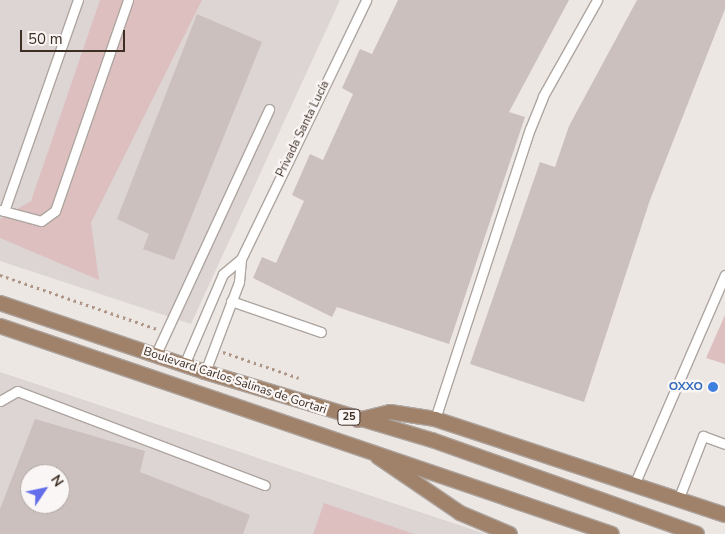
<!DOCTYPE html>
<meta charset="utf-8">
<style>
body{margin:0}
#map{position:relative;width:725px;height:534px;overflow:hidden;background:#ede7e4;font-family:"Nunito Sans",sans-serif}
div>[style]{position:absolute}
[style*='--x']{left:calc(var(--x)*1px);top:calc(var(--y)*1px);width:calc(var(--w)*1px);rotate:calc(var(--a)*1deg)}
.built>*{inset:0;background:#ddd5d3}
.green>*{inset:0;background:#ddbfc0}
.building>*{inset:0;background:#cbc0be}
.path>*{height:2.5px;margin-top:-1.25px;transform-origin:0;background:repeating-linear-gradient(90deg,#af9586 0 2.5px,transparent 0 6.5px)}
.roads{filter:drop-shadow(1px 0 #aea59f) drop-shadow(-1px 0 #aea59f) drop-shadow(0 1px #aea59f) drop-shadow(0 -1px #aea59f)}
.service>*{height:9px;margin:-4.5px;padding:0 4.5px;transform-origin:4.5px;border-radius:4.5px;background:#fff}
.primary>*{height:14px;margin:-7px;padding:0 7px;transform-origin:7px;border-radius:7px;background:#a0826b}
.dots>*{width:14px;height:14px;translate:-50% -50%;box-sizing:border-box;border:2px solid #faf6f5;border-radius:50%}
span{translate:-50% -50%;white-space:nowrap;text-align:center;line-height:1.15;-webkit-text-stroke:4.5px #faf6f5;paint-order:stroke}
.shield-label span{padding:1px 4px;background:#faf6f5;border:1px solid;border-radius:4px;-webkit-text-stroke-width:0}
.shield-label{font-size:11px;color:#3e2f24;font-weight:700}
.street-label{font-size:12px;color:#3e2f24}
.shop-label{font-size:12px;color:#366cbe;font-weight:700}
.right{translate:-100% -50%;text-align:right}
.north{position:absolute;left:20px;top:464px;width:50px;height:50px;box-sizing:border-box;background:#faf6f5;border:1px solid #afa6a1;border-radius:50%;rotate:56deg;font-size:14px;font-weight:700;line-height:20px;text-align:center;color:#3e2f24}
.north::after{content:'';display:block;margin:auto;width:18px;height:22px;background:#646eeb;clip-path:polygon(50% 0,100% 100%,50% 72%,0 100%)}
.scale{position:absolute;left:20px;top:30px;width:105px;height:22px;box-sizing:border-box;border:2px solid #3e2f24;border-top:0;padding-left:6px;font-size:15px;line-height:18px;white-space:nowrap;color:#3e2f24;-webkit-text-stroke:4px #faf6f5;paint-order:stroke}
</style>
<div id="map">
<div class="built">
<i style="clip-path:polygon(0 0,340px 0,191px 324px,0 261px)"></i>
<i style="clip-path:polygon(evenodd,0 372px,486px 534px,0 534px,0 372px,30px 474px,60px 474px,60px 504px,30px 504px,30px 474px)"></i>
</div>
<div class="green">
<i style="clip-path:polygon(100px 0,202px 0,91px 223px,99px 280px,0 238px,0 219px,31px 201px)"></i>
<i style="clip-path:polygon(725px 315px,725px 364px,706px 358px)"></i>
<i style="clip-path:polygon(324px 503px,414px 534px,313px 534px)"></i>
</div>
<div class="building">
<i style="clip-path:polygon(398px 0,569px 0,509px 112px,525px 117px,449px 344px,337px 307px,332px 317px,253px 278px,262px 257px,276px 263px,304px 201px,292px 195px,310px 154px,323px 160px,353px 94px,342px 88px,360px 49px,372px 54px)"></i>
<i style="clip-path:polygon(637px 0,725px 0,725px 9px,650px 200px,584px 402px,470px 364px,540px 162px,555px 167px,569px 126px)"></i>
<i style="clip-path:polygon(197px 14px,262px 42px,174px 260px,143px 249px,149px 234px,117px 219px)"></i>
<i style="clip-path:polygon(evenodd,35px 419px,145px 451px,140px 472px,250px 515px,243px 534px,0 534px,0 509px,35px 419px,30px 474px,60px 474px,60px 504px,30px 504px,30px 474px)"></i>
</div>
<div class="path">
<i style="--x:0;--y:275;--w:166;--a:19"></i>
<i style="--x:223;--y:352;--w:80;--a:18.9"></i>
</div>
<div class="roads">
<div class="service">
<i style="--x:0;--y:210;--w:4;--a:14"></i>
<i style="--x:4;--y:211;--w:224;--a:-70.7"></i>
<i style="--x:4;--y:211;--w:38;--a:15"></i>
<i style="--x:41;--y:221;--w:17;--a:-36"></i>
<i style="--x:55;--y:211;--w:223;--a:-70.9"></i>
<i style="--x:231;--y:301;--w:95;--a:19"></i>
<i style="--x:155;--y:356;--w:272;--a:-65.2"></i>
<i style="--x:184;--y:365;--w:99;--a:-66.8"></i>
<i style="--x:223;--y:274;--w:23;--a:-40"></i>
<i style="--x:205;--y:372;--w:96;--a:-69.3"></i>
<i style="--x:239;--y:282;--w:23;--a:-85"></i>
<i style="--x:241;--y:259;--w:288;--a:-64.2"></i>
<i style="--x:0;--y:401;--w:20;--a:-30"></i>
<i style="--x:17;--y:391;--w:265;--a:20.8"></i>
<i style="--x:435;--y:419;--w:305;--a:-71.9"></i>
<i style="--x:530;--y:129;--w:35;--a:-68"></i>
<i style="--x:543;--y:96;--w:110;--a:-60.6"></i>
<i style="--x:634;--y:485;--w:229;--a:-66.6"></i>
<i style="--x:678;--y:500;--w:69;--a:-68.7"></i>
<i style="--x:703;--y:436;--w:23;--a:20"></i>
</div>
<div class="primary">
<i style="--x:0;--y:303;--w:216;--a:18.6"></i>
<i style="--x:205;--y:372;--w:237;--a:16.7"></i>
<i style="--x:432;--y:440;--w:281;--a:19.5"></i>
<i style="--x:0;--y:326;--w:646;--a:18.77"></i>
<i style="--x:358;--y:420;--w:33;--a:-14"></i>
<i style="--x:390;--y:412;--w:46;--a:8.8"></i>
<i style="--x:435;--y:419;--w:305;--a:18.3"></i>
<i style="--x:378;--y:457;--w:99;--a:34.3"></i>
<i style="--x:460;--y:513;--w:54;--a:22.8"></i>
</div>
</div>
<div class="dots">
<i style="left:713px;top:387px;background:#3f7fe0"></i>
</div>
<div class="shield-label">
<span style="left:349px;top:417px">25</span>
</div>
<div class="street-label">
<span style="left:303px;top:129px;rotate:-64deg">Privada Santa Lucía</span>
<span style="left:235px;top:381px;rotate:18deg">Boulevard Carlos Salinas de Gortari</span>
</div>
<div class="shop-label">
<span class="right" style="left:703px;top:387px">OXXO</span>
</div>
<div class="north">N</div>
<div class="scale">50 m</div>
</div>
